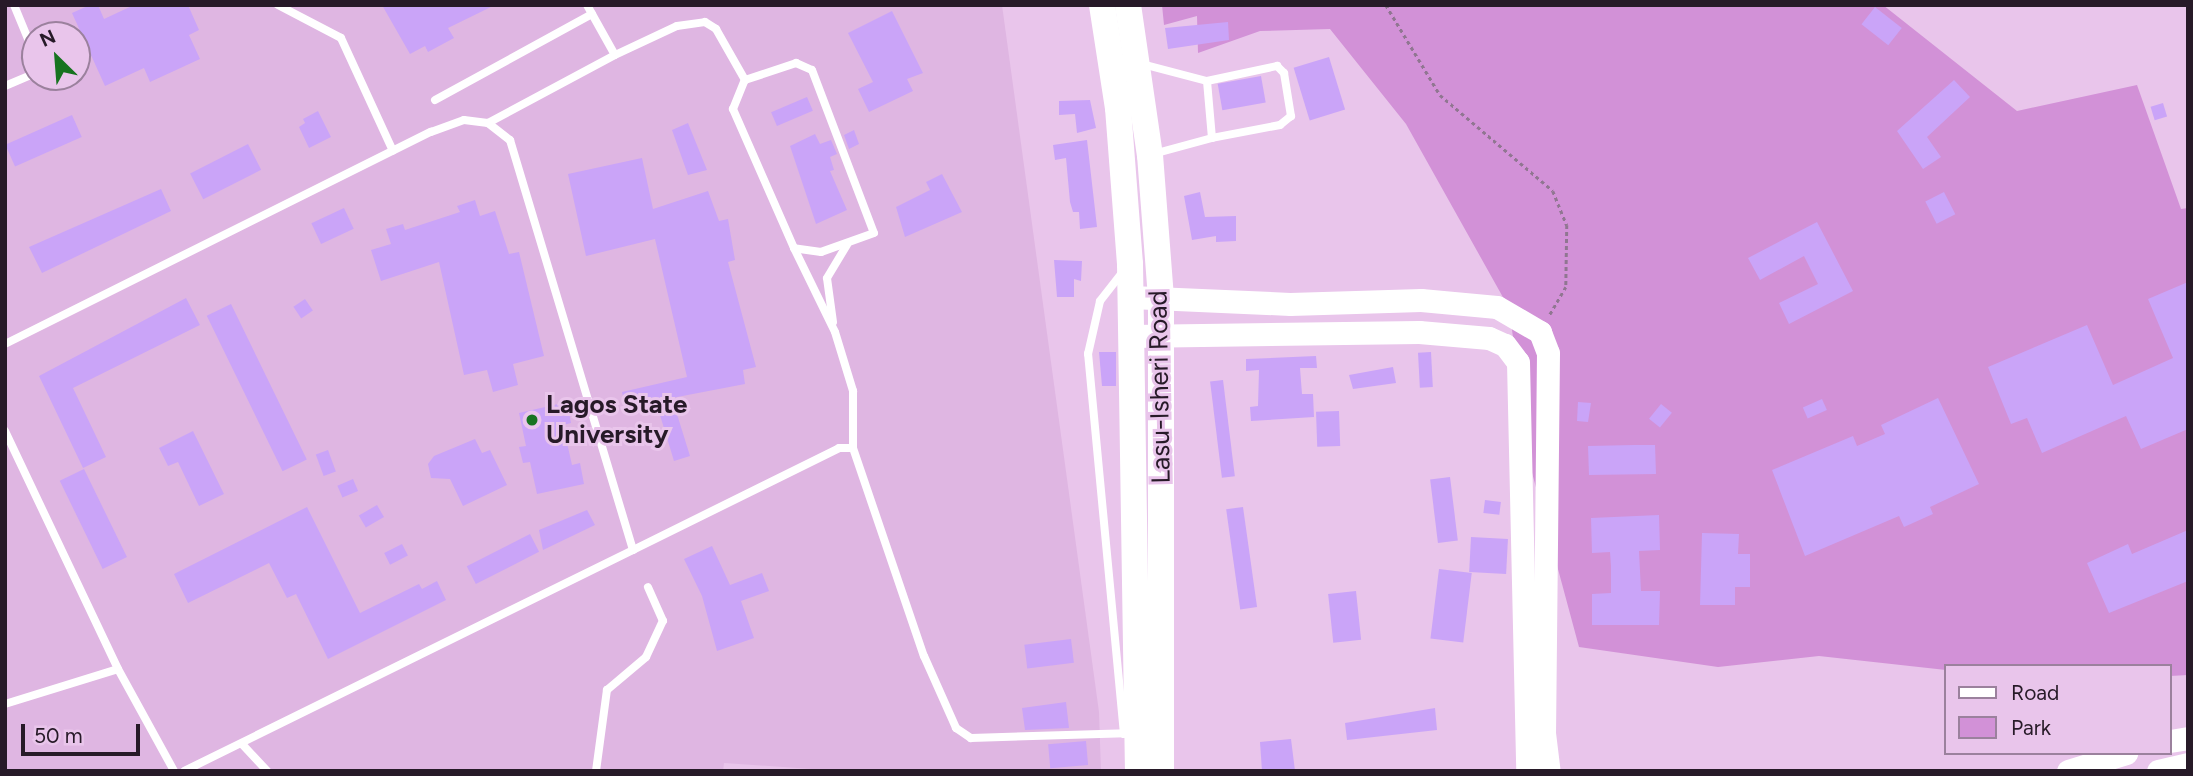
<!DOCTYPE html>
<style>
body{margin:0}
#map{position:relative;width:2193px;height:776px;overflow:hidden;background:#e9c5eb;font-family:Figtree,sans-serif}
div>[style]{position:absolute}
[style*='--x']{left:calc(var(--x)*1px);top:calc(var(--y)*1px);width:calc(var(--w)*1px);rotate:calc(var(--a)*1deg)}
.built>*{inset:0;background:#dfb6e2}
.green>*{inset:0;background:#d291d7}
.building>*{inset:0;background:#caa4f8;transform-origin:0 0}
.path>*{height:2.5px;margin-top:-1.25px;transform-origin:0;background:repeating-linear-gradient(90deg,#907691 0 3.5px,transparent 0 7px)}
.lane>*{height:8px;margin:-4px;padding:0 4px;transform-origin:4px;border-radius:4px;background:#fff}
.secondary>*{height:23px;margin:-11.5px;padding:0 11.5px;transform-origin:11.5px;border-radius:11.5px;background:#fff}
.primary>*{height:26px;margin:-13px;padding:0 13px;transform-origin:13px;border-radius:13px;background:#fff}
.dots>*{width:19px;height:19px;translate:-50% -50%;box-sizing:border-box;border:4px solid #e9c5eb;border-radius:50%}
span{translate:-50% -50%;white-space:nowrap;text-align:center;line-height:1.15;-webkit-text-stroke:6px #e9c5eb;paint-order:stroke}
.street-label{font-size:26px;color:#271a28}
.poi-label{font-size:26px;color:#271a28;font-weight:700}
.left{translate:0 -50%;text-align:left}
.frame{position:absolute;inset:0;border:7px solid #271a28;pointer-events:none}
.legend{position:absolute;left:1944px;top:664px;width:228px;height:91px;box-sizing:border-box;background:#e9c5eb;border:2px solid #9b819d;margin:0;padding:9px 12px;list-style:none;font-size:21px;color:#271a28}
.legend li{display:flex;align-items:center;gap:14px;height:35px}
.legend b{width:35px;border:2px solid #9b819d}
.north{position:absolute;left:21px;top:21px;width:70px;height:70px;box-sizing:border-box;background:#e9c5eb;border:2px solid #9b819d;border-radius:50%;rotate:335deg;font-size:19px;font-weight:700;line-height:28px;text-align:center;color:#271a28}
.north::after{content:'';display:block;margin:auto;width:24px;height:32px;background:#177320;clip-path:polygon(50% 0,100% 100%,50% 72%,0 100%)}
.scale{position:absolute;left:21px;top:724px;width:119px;height:32px;box-sizing:border-box;border:4px solid #271a28;border-top:0;padding-left:9px;font-size:21px;line-height:24px;white-space:nowrap;color:#271a28;-webkit-text-stroke:5px #e9c5eb;paint-order:stroke}
</style>
<div id="map">
<div class="built">
<i style="clip-path:polygon(evenodd,5px 5px,1002px 5px,1099px 712px,1101px 771px,840px 771px,724px 763px,723px 771px,5px 771px,5px 5px,35px 35px,77px 35px,77px 77px,35px 77px,35px 35px)"></i>
</div>
<div class="green">
<i style="clip-path:polygon(1162px 5px,1883px 5px,2017px 111px,2137px 85px,2181px 209px,2188px 208px,2188px 675px,2170px 676px,2170px 666px,1946px 666px,1946px 670px,1819px 656px,1718px 667px,1579px 647px,1531px 469px,1509px 308px,1406px 124px,1330px 29px,1260px 31px,1198px 53px,1197px 16px,1164px 25px)"></i>
</div>
<div class="building">
<i style="clip-path:polygon(90px 5px,98px 5px,104px 19px,134px 5px,188px 5px,199px 30px,189px 35px,200px 59px,150px 82px,144px 68px,105px 86px,72px 13px)"></i>
<i style="clip-path:polygon(382px 5px,495px 5px,448px 28px,454px 38px,428px 52px,425px 46px,410px 54px)"></i>
<i style="left:1875px;top:7px;width:34px;height:22px;rotate:38deg"></i>
<i style="clip-path:polygon(892px 11px,923px 73px,907px 79px,913px 91px,869px 112px,858px 89px,873px 82px,848px 33px)"></i>
<i style="clip-path:polygon(1228px 22px,1229px 40px,1168px 49px,1165px 28px)"></i>
<i style="left:1329px;top:57px;width:55px;height:37px;rotate:73deg"></i>
<i style="left:1261px;top:76px;width:27px;height:44px;rotate:80deg"></i>
<i style="clip-path:polygon(1954px 80px,1970px 97px,1927px 137px,1941px 157px,1923px 169px,1897px 131px)"></i>
<i style="left:807px;top:97px;width:15px;height:39px;rotate:67deg"></i>
<i style="clip-path:polygon(1090px 100px,1096px 128px,1077px 133px,1075px 114px,1059px 115px,1059px 101px)"></i>
<i style="left:2163px;top:103px;width:14px;height:13px;rotate:73deg"></i>
<i style="clip-path:polygon(318px 111px,331px 137px,309px 148px,299px 127px,305px 123px,303px 119px)"></i>
<i style="left:72px;top:115px;width:24px;height:73px;rotate:66deg"></i>
<i style="clip-path:polygon(688px 123px,707px 170px,688px 175px,672px 130px)"></i>
<i style="clip-path:polygon(854px 130px,859px 144px,849px 149px,844px 135px)"></i>
<i style="clip-path:polygon(815px 134px,820px 144px,831px 140px,837px 154px,830px 157px,834px 170px,830px 171px,847px 210px,816px 224px,790px 146px)"></i>
<i style="clip-path:polygon(1087px 140px,1097px 227px,1080px 229px,1079px 212px,1073px 212px,1070px 202px,1066px 158px,1055px 160px,1053px 145px)"></i>
<i style="left:248px;top:144px;width:29px;height:65px;rotate:63deg"></i>
<i style="clip-path:polygon(642px 158px,653px 209px,708px 191px,719px 221px,728px 219px,735px 260px,728px 262px,756px 367px,743px 370px,745px 384px,672px 398px,690px 456px,674px 461px,656px 402px,626px 409px,622px 392px,687px 377px,655px 239px,586px 256px,568px 174px)"></i>
<i style="clip-path:polygon(942px 174px,962px 212px,905px 237px,896px 207px,930px 190px,926px 182px)"></i>
<i style="clip-path:polygon(161px 189px,171px 211px,42px 273px,29px 247px)"></i>
<i style="clip-path:polygon(1200px 192px,1205px 217px,1236px 216px,1236px 241px,1216px 242px,1216px 236px,1192px 240px,1184px 196px)"></i>
<i style="left:1944px;top:192px;width:25px;height:21px;rotate:63deg"></i>
<i style="clip-path:polygon(475px 200px,480px 216px,495px 211px,509px 254px,519px 252px,544px 356px,513px 364px,518px 385px,493px 392px,487px 370px,464px 375px,439px 262px,381px 281px,371px 250px,391px 244px,386px 229px,403px 224px,405px 230px,460px 212px,457px 206px)"></i>
<i style="left:344px;top:208px;width:23px;height:36px;rotate:65deg"></i>
<i style="clip-path:polygon(1817px 222px,1853px 291px,1789px 324px,1779px 303px,1818px 284px,1804px 256px,1760px 280px,1748px 258px)"></i>
<i style="clip-path:polygon(1054px 260px,1082px 261px,1081px 281px,1074px 279px,1074px 297px,1057px 297px)"></i>
<i style="clip-path:polygon(2188px 282px,2188px 429px,2141px 449px,2126px 416px,2042px 453px,2027px 418px,2011px 424px,1988px 367px,2087px 325px,2113px 385px,2173px 358px,2148px 299px)"></i>
<i style="clip-path:polygon(186px 298px,200px 325px,73px 388px,106px 457px,83px 468px,39px 376px)"></i>
<i style="left:305px;top:299px;width:14px;height:14px;rotate:56deg"></i>
<i style="left:231px;top:304px;width:173px;height:27px;rotate:64deg"></i>
<i style="clip-path:polygon(1099px 352px,1116px 352px,1116px 386px,1102px 386px)"></i>
<i style="left:1431px;top:352px;width:35px;height:13px;rotate:87deg"></i>
<i style="clip-path:polygon(1316px 356px,1317px 368px,1300px 368px,1302px 394px,1313px 394px,1314px 417px,1251px 421px,1250px 407px,1258px 406px,1259px 370px,1246px 371px,1246px 359px)"></i>
<i style="clip-path:polygon(1393px 367px,1396px 383px,1353px 389px,1349px 375px)"></i>
<i style="left:1223px;top:380px;width:97px;height:13px;rotate:83deg"></i>
<i style="clip-path:polygon(1938px 398px,1979px 484px,1930px 507px,1933px 514px,1904px 527px,1899px 516px,1805px 556px,1772px 470px,1853px 436px,1857px 446px,1885px 434px,1881px 425px)"></i>
<i style="left:1822px;top:399px;width:12px;height:21px;rotate:66deg"></i>
<i style="clip-path:polygon(567px 402px,571px 423px,563px 425px,572px 465px,580px 463px,584px 484px,537px 494px,530px 462px,523px 463px,519px 447px,526px 446px,519px 413px)"></i>
<i style="clip-path:polygon(1578px 402px,1591px 403px,1588px 422px,1577px 421px)"></i>
<i style="left:1661px;top:404px;width:14px;height:19px;rotate:39deg"></i>
<i style="left:1339px;top:411px;width:35px;height:23px;rotate:88deg"></i>
<i style="clip-path:polygon(193px 431px,224px 494px,199px 506px,178px 462px,168px 466px,159px 448px)"></i>
<i style="clip-path:polygon(475px 439px,482px 453px,490px 450px,507px 485px,463px 506px,450px 479px,431px 478px,428px 464px,434px 456px)"></i>
<i style="clip-path:polygon(1634px 445px,1655px 445px,1656px 474px,1589px 475px,1588px 446px)"></i>
<i style="left:328px;top:450px;width:23px;height:13px;rotate:70deg"></i>
<i style="left:84px;top:469px;width:98px;height:27px;rotate:64deg"></i>
<i style="left:1450px;top:477px;width:64px;height:20px;rotate:83deg"></i>
<i style="left:353px;top:479px;width:13px;height:17px;rotate:67deg"></i>
<i style="left:1485px;top:500px;width:16px;height:13px;rotate:7deg"></i>
<i style="left:377px;top:505px;width:14px;height:21px;rotate:60deg"></i>
<i style="clip-path:polygon(307px 507px,360px 613px,419px 584px,422px 589px,437px 581px,446px 600px,328px 659px,296px 594px,287px 598px,269px 563px,188px 603px,174px 574px)"></i>
<i style="left:1243px;top:507px;width:101px;height:17px;rotate:82deg"></i>
<i style="clip-path:polygon(587px 510px,595px 525px,543px 550px,539px 530px)"></i>
<i style="clip-path:polygon(1659px 515px,1660px 550px,1639px 551px,1641px 591px,1660px 591px,1659px 625px,1592px 625px,1592px 594px,1611px 593px,1611px 566px,1610px 552px,1592px 553px,1591px 518px)"></i>
<i style="clip-path:polygon(2188px 530px,2188px 581px,2109px 613px,2087px 563px,2128px 544px,2132px 554px)"></i>
<i style="clip-path:polygon(1702px 533px,1739px 534px,1738px 554px,1750px 554px,1750px 587px,1735px 587px,1735px 605px,1700px 605px)"></i>
<i style="left:530px;top:534px;width:20px;height:71px;rotate:63deg"></i>
<i style="left:1471px;top:537px;width:37px;height:35px;rotate:3deg"></i>
<i style="left:402px;top:544px;width:13px;height:20px;rotate:63deg"></i>
<i style="clip-path:polygon(712px 546px,730px 585px,762px 573px,769px 591px,741px 601px,754px 638px,717px 651px,702px 596px,684px 559px)"></i>
<i style="left:1439px;top:569px;width:33px;height:70px;rotate:7deg"></i>
<i style="left:1356px;top:591px;width:49px;height:28px;rotate:84deg"></i>
<i style="left:1071px;top:639px;width:24px;height:47px;rotate:83deg"></i>
<i style="clip-path:polygon(1066px 702px,1069px 728px,1025px 730px,1022px 708px)"></i>
<i style="clip-path:polygon(1435px 708px,1437px 730px,1347px 740px,1345px 723px)"></i>
<i style="clip-path:polygon(1291px 739px,1295px 771px,1262px 771px,1260px 742px)"></i>
<i style="left:1086px;top:741px;width:24px;height:38px;rotate:85deg"></i>
</div>
<div class="path">
<i style="--x:1386;--y:5;--w:105;--a:59"></i>
<i style="--x:1440;--y:95;--w:148;--a:40.3"></i>
<i style="--x:1553;--y:191;--w:37;--a:68"></i>
<i style="--x:1567;--y:225;--w:62;--a:90.9"></i>
<i style="--x:1566;--y:287;--w:34;--a:120"></i>
</div>
<div class="lane">
<i style="--x:14;--y:5;--w:55;--a:67.6"></i>
<i style="--x:278;--y:5;--w:71;--a:27.6"></i>
<i style="--x:341;--y:38;--w:124;--a:65.3"></i>
<i style="--x:587;--y:5;--w:57;--a:60.8"></i>
<i style="--x:1142;--y:64;--w:67;--a:14.7"></i>
<i style="--x:1207;--y:81;--w:57;--a:85"></i>
<i style="--x:1212;--y:138;--w:61;--a:164.8"></i>
<i style="--x:1207;--y:81;--w:72;--a:-12.1"></i>
<i style="--x:1277;--y:66;--w:10;--a:45"></i>
<i style="--x:1284;--y:73;--w:44;--a:80.8"></i>
<i style="--x:1291;--y:116;--w:14;--a:141"></i>
<i style="--x:1280;--y:125;--w:69;--a:169.2"></i>
<i style="--x:5;--y:86;--w:33;--a:-23"></i>
<i style="--x:435;--y:100;--w:179;--a:-28.7"></i>
<i style="--x:488;--y:123;--w:144;--a:-28.2"></i>
<i style="--x:615;--y:55;--w:68;--a:-25.1"></i>
<i style="--x:677;--y:26;--w:28;--a:-8"></i>
<i style="--x:705;--y:22;--w:13;--a:32"></i>
<i style="--x:716;--y:29;--w:59;--a:60.4"></i>
<i style="--x:745;--y:80;--w:54;--a:-18.4"></i>
<i style="--x:796;--y:63;--w:17;--a:24"></i>
<i style="--x:812;--y:70;--w:174;--a:69.2"></i>
<i style="--x:874;--y:233;--w:56;--a:160.3"></i>
<i style="--x:821;--y:252;--w:27;--a:-172"></i>
<i style="--x:794;--y:248;--w:152;--a:-113.7"></i>
<i style="--x:733;--y:109;--w:31;--a:-68"></i>
<i style="--x:794;--y:248;--w:93;--a:64"></i>
<i style="--x:835;--y:332;--w:62;--a:73"></i>
<i style="--x:853;--y:391;--w:57;--a:90"></i>
<i style="--x:833;--y:322;--w:44;--a:-97.8"></i>
<i style="--x:827;--y:278;--w:39;--a:-59"></i>
<i style="--x:5;--y:344;--w:476;--a:-26.5"></i>
<i style="--x:431;--y:132;--w:35;--a:-20"></i>
<i style="--x:464;--y:120;--w:24;--a:7"></i>
<i style="--x:488;--y:123;--w:28;--a:38"></i>
<i style="--x:510;--y:140;--w:428;--a:73.3"></i>
<i style="--x:633;--y:550;--w:500;--a:153.79"></i>
<i style="--x:5;--y:431;--w:263;--a:64.6"></i>
<i style="--x:118;--y:669;--w:116;--a:61.2"></i>
<i style="--x:633;--y:550;--w:230;--a:-26.3"></i>
<i style="--x:839;--y:448;--w:14;--a:0"></i>
<i style="--x:853;--y:448;--w:220;--a:71.2"></i>
<i style="--x:924;--y:656;--w:79;--a:66"></i>
<i style="--x:956;--y:728;--w:18;--a:34"></i>
<i style="--x:971;--y:738;--w:163;--a:-1.8"></i>
<i style="--x:5;--y:704;--w:118;--a:-17.2"></i>
<i style="--x:1124;--y:734;--w:382;--a:-95.4"></i>
<i style="--x:1088;--y:354;--w:54;--a:-77.2"></i>
<i style="--x:1100;--y:301;--w:41;--a:-52"></i>
<i style="--x:242;--y:744;--w:37;--a:47"></i>
<i style="--x:596;--y:771;--w:82;--a:-82.3"></i>
<i style="--x:607;--y:690;--w:51;--a:-40.2"></i>
<i style="--x:646;--y:657;--w:40;--a:-65"></i>
<i style="--x:663;--y:621;--w:37;--a:-114"></i>
</div>
<div class="secondary">
<i style="--x:1131;--y:297;--w:159;--a:2.5"></i>
<i style="--x:1290;--y:304;--w:131;--a:-1.7"></i>
<i style="--x:1421;--y:300;--w:76;--a:5.3"></i>
<i style="--x:1497;--y:307;--w:50;--a:30.2"></i>
<i style="--x:1540;--y:332;--w:22;--a:69"></i>
<i style="--x:1548;--y:353;--w:380;--a:90.6"></i>
<i style="--x:1544;--y:733;--w:38;--a:83"></i>
<i style="--x:1132;--y:336;--w:287;--a:-0.8"></i>
<i style="--x:1419;--y:332;--w:70;--a:4.9"></i>
<i style="--x:1489;--y:338;--w:17;--a:24"></i>
<i style="--x:1505;--y:345;--w:21;--a:53"></i>
<i style="--x:1518;--y:362;--w:409;--a:88.7"></i>
<i style="--x:2170;--y:741;--w:18;--a:-9"></i>
<i style="--x:2068;--y:771;--w:61;--a:-17.2"></i>
<i style="--x:2158;--y:771;--w:31;--a:-13"></i>
</div>
<div class="primary">
<i style="--x:1102;--y:5;--w:104;--a:81.2"></i>
<i style="--x:1118;--y:108;--w:156;--a:85.6"></i>
<i style="--x:1130;--y:264;--w:507;--a:89.1"></i>
<i style="--x:1128;--y:5;--w:152;--a:81.7"></i>
<i style="--x:1150;--y:155;--w:143;--a:85.6"></i>
<i style="--x:1161;--y:298;--w:473;--a:90"></i>
</div>
<div class="dots">
<i style="left:532px;top:420px;background:#177320"></i>
</div>
<div class="street-label">
<span style="left:1160px;top:387px;rotate:-91deg">Lasu-Isheri Road</span>
</div>
<div class="poi-label">
<span class="left" style="left:546px;top:420px">Lagos State<br>University</span>
</div>
<div class="frame"></div>
<ul class="legend">
<li><b style="height:9px;background:#fff"></b>Road</li>
<li><b style="height:19px;background:#d291d7"></b>Park</li>
</ul>
<div class="north">N</div>
<div class="scale">50 m</div>
</div>
